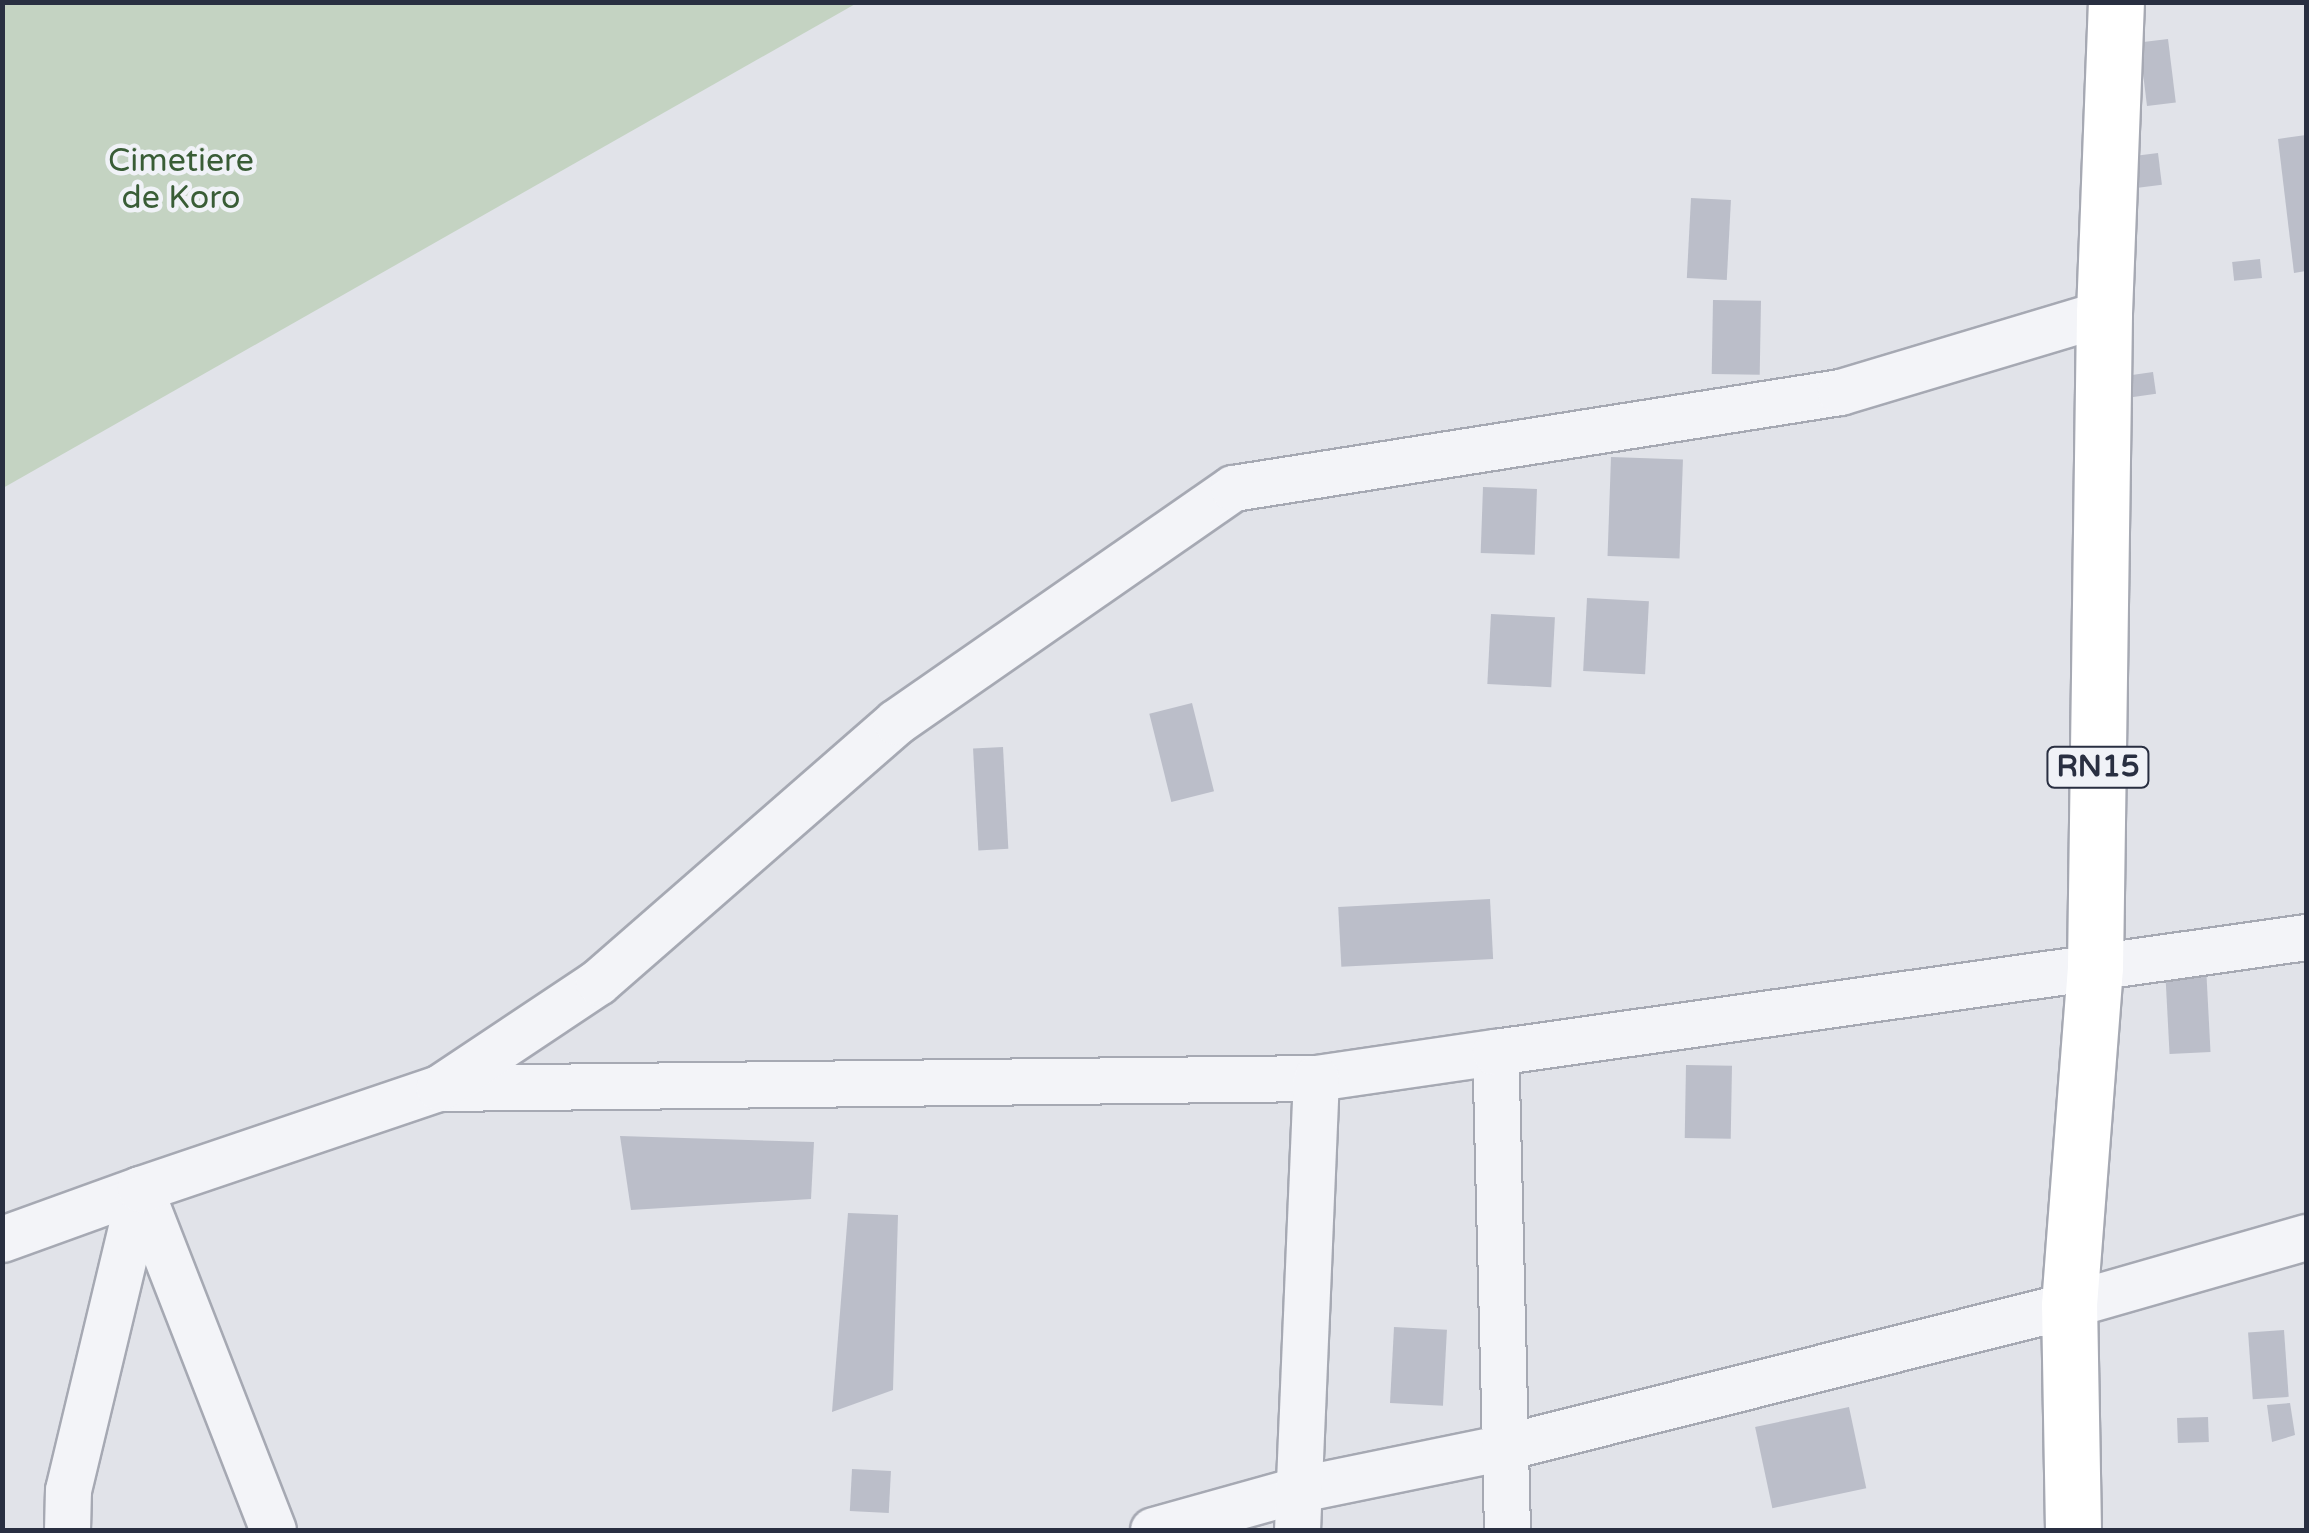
<!DOCTYPE html>
<style>
body{margin:0}
#map{position:relative;width:2309px;height:1533px;overflow:hidden;background:#e1e3e9;font-family:"Varela Round",sans-serif}
div>[style]{position:absolute}
[style*='--x']{left:calc(var(--x)*1px);top:calc(var(--y)*1px);width:calc(var(--w)*1px);rotate:calc(var(--a)*1deg)}
.green>*{inset:0;background:#c4d3c2}
.building>*{inset:0;background:#bbbec9;transform-origin:0 0}
.roads{filter:drop-shadow(2px 0 #a6a9b3) drop-shadow(-2px 0 #a6a9b3) drop-shadow(0 2px #a6a9b3) drop-shadow(0 -2px #a6a9b3)}
.minor>*{height:45px;margin:-22.5px;padding:0 22.5px;transform-origin:22.5px;border-radius:22.5px;background:#f3f4f8}
.primary>*{height:55px;margin:-27.5px;padding:0 27.5px;transform-origin:27.5px;border-radius:27.5px;background:#fff}
span{translate:-50% -50%;white-space:nowrap;text-align:center;line-height:1.15;-webkit-text-stroke:9px #f0f2f7;paint-order:stroke}
.shield-label span{padding:2px 8px;background:#f0f2f7;border:2px solid;border-radius:8px;-webkit-text-stroke-width:0}
.shield-label{font-size:30px;color:#292f41;font-weight:700}
.park-label{font-size:32px;color:#395d36}
.frame{position:absolute;inset:0;border:5px solid #292f41;pointer-events:none}
</style>
<div id="map">
<div class="green">
<i style="clip-path:polygon(3px 2px,857px 2px,857px 3px,3px 488px)"></i>
</div>
<div class="building">
<i style="left:2168px;top:39px;width:64px;height:29px;rotate:83deg"></i>
<i style="clip-path:polygon(2306px 135px,2306px 271px,2294px 273px,2278px 139px)"></i>
<i style="left:2158px;top:153px;width:32px;height:26px;rotate:83deg"></i>
<i style="left:1691px;top:198px;width:40px;height:80px;rotate:3deg"></i>
<i style="left:2260px;top:259px;width:19px;height:28px;rotate:84deg"></i>
<i style="left:1713px;top:300px;width:48px;height:74px;rotate:1deg"></i>
<i style="left:2153px;top:372px;width:22px;height:30px;rotate:82deg"></i>
<i style="left:1611px;top:457px;width:72px;height:99px;rotate:2deg"></i>
<i style="left:1483px;top:487px;width:54px;height:66px;rotate:2deg"></i>
<i style="left:1587px;top:598px;width:62px;height:73px;rotate:3deg"></i>
<i style="left:1491px;top:614px;width:64px;height:70px;rotate:3deg"></i>
<i style="left:1192px;top:703px;width:91px;height:44px;rotate:76deg"></i>
<i style="left:1003px;top:747px;width:102px;height:30px;rotate:87deg"></i>
<i style="left:1490px;top:899px;width:60px;height:152px;rotate:87deg"></i>
<i style="left:2206px;top:966px;width:86px;height:41px;rotate:87deg"></i>
<i style="left:1686px;top:1065px;width:46px;height:73px;rotate:1deg"></i>
<i style="clip-path:polygon(620px 1136px,814px 1142px,811px 1199px,631px 1210px)"></i>
<i style="clip-path:polygon(848px 1213px,898px 1215px,893px 1390px,832px 1412px)"></i>
<i style="left:1394px;top:1327px;width:53px;height:76px;rotate:3deg"></i>
<i style="left:2284px;top:1330px;width:67px;height:36px;rotate:86deg"></i>
<i style="clip-path:polygon(2290px 1403px,2295px 1435px,2272px 1442px,2267px 1405px)"></i>
<i style="left:1849px;top:1407px;width:83px;height:96px;rotate:78deg"></i>
<i style="left:2208px;top:1417px;width:25px;height:31px;rotate:88deg"></i>
<i style="left:852px;top:1469px;width:39px;height:42px;rotate:3deg"></i>
</div>
<div class="roads">
<div class="minor">
<i style="--x:439;--y:1088;--w:877;--a:-0.65"></i>
<i style="--x:1316;--y:1078;--w:181;--a:-8.3"></i>
<i style="--x:2;--y:1239;--w:147;--a:-19.9"></i>
<i style="--x:67;--y:1530;--w:40;--a:-88.6"></i>
<i style="--x:68;--y:1490;--w:309;--a:-76.5"></i>
<i style="--x:273;--y:1530;--w:366;--a:-111.3"></i>
<i style="--x:140;--y:1189;--w:316;--a:-18.7"></i>
<i style="--x:439;--y:1088;--w:191;--a:-33.7"></i>
<i style="--x:598;--y:982;--w:395;--a:-41.1"></i>
<i style="--x:896;--y:722;--w:410;--a:-34.8"></i>
<i style="--x:1233;--y:488;--w:615;--a:-8.99"></i>
<i style="--x:1840;--y:392;--w:276;--a:-16.7"></i>
<i style="--x:1153;--y:1530;--w:153;--a:-15.6"></i>
<i style="--x:1300;--y:1489;--w:209;--a:-11.6"></i>
<i style="--x:1505;--y:1447;--w:582;--a:-14.13"></i>
<i style="--x:2069;--y:1305;--w:247;--a:-16"></i>
<i style="--x:1297;--y:1530;--w:452;--a:-87.6"></i>
<i style="--x:1507;--y:1530;--w:478;--a:-91.4"></i>
<i style="--x:1495;--y:1052;--w:819;--a:-8.07"></i>
</div>
<div class="primary">
<i style="--x:2073;--y:1530;--w:225;--a:-91"></i>
<i style="--x:2069;--y:1305;--w:339;--a:-85.6"></i>
<i style="--x:2095;--y:967;--w:654;--a:-89.21"></i>
<i style="--x:2104;--y:313;--w:311;--a:-87.8"></i>
</div>
</div>
<div class="shield-label">
<span style="left:2098px;top:767px">RN15</span>
</div>
<div class="park-label">
<span style="left:181px;top:180px">Cimetiere<br>de Koro</span>
</div>
<div class="frame"></div>
</div>
